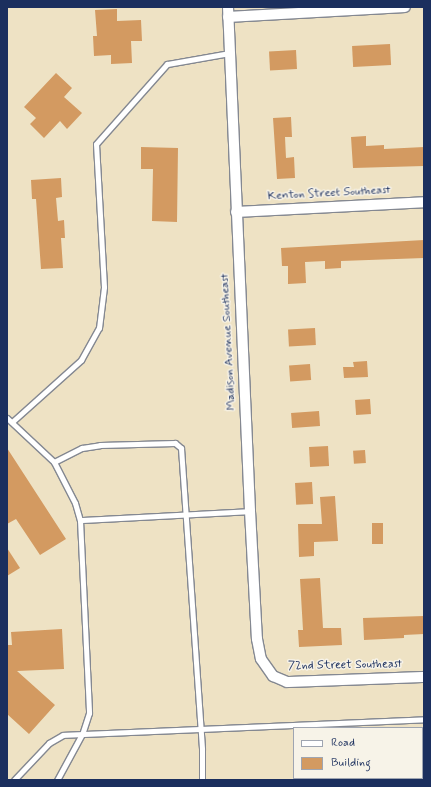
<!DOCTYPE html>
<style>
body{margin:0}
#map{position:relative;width:431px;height:787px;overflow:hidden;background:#eee2c4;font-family:Mynerve,sans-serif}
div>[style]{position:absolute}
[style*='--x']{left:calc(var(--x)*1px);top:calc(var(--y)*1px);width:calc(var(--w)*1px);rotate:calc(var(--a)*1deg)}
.building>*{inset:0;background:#d39a61;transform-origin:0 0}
.roads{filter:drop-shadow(1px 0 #848891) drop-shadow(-1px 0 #848891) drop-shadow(0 1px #848891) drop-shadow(0 -1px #848891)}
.service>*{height:5px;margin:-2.5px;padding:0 2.5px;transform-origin:2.5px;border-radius:2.5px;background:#fff}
.minor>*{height:10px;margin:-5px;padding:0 5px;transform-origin:5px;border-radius:5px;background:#fff}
span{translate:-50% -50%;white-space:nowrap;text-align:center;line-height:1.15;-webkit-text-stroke:3px #f7f3e8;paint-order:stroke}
.street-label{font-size:12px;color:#1b2f5e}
.frame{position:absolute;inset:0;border:8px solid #1b2f5e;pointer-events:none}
.legend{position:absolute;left:293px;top:727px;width:130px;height:52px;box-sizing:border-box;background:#f7f3e8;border:1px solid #9fa5b1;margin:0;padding:5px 7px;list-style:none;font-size:12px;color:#1b2f5e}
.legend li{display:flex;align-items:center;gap:8px;height:20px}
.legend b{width:20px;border:1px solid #9fa5b1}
</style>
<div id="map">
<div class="building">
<i style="clip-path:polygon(117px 9px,117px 21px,141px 20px,142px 41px,131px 41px,132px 63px,111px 64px,111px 55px,94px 56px,93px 36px,97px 36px,95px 10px)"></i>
<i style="left:390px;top:44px;width:21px;height:38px;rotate:87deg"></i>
<i style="left:296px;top:50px;width:19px;height:27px;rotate:87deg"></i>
<i style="clip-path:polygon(56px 73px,72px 88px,64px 97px,82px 113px,67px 129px,60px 121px,44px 138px,30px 124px,36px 118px,24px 107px)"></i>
<i style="clip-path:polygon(291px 117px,292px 137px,285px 137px,286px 158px,294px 157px,295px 178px,277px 179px,273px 118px)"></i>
<i style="clip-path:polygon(366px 136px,366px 146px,384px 145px,384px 149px,424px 147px,424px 166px,353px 168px,351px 137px)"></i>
<i style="clip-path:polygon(141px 147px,178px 148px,177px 222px,152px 221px,153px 169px,141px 169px)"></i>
<i style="clip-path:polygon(61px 178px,62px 197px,56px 198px,58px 221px,64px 220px,65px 238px,61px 238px,63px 268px,41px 269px,36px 199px,32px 199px,31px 180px)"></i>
<i style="clip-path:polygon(424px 240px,424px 258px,341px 261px,341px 268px,325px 269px,325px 261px,305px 262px,306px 283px,288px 284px,288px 266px,282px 266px,281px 248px)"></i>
<i style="left:315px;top:328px;width:17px;height:27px;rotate:87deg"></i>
<i style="clip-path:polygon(367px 361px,368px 377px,344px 378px,343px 367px,354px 367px,353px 362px)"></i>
<i style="left:310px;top:364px;width:16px;height:21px;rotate:86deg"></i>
<i style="left:370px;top:399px;width:15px;height:15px;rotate:86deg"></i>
<i style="left:319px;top:411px;width:15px;height:28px;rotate:86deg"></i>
<i style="left:328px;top:446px;width:20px;height:19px;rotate:87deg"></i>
<i style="clip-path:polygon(7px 448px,66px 539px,40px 555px,16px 519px,7px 524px)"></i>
<i style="left:365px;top:450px;width:13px;height:12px;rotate:86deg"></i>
<i style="left:312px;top:482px;width:22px;height:17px;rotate:87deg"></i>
<i style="clip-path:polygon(335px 496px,338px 541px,314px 542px,314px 556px,299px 557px,298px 524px,322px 524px,320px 497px)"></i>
<i style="left:372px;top:523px;width:11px;height:21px"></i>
<i style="clip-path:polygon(7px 548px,20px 568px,7px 576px)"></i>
<i style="clip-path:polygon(320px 578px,323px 628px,341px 628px,342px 645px,299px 647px,298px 630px,303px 630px,300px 579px)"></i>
<i style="clip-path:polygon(424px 616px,424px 634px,404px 635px,404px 638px,364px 640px,363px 618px)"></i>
<i style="clip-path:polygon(62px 629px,64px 669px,17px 671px,55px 705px,29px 734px,7px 714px,7px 645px,12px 645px,11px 632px)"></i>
</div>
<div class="roads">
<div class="service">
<i style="--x:7;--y:418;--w:64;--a:43.1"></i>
<i style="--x:54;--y:462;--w:46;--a:62.9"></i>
<i style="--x:75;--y:503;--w:18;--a:74"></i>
<i style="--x:80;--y:520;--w:193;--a:87.3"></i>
<i style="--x:89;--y:713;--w:22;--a:108"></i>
<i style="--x:82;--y:734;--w:52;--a:118.5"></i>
<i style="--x:12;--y:422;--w:93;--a:-41.9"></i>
<i style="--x:81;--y:360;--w:37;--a:-61"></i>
<i style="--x:99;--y:328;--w:41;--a:-83"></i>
<i style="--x:104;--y:287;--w:143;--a:-93.2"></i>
<i style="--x:96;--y:144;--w:107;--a:-48.4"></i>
<i style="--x:167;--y:64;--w:64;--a:-9.9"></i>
<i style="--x:54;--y:462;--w:31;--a:-27"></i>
<i style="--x:82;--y:448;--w:18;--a:-9"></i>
<i style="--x:100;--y:445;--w:75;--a:-1.5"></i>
<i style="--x:175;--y:443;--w:8;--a:40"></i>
<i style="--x:181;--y:448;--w:302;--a:86"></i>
<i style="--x:202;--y:749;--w:31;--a:90"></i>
<i style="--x:80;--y:520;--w:170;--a:-3"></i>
<i style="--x:14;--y:780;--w:51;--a:-46.6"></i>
<i style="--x:49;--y:743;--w:16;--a:-30"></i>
<i style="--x:63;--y:735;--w:361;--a:-2.5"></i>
</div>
<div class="minor">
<i style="--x:228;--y:7;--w:504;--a:87.5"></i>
<i style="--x:250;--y:511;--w:128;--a:86.9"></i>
<i style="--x:257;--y:639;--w:20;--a:79"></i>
<i style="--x:261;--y:659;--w:21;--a:55"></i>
<i style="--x:273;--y:676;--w:15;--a:23"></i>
<i style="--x:287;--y:682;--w:137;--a:-2.1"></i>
<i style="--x:228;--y:17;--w:177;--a:-3.2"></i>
<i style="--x:236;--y:212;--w:188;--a:-3"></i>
</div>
</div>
<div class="street-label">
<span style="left:329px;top:194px;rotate:-3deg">Kenton Street Southeast</span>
<span style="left:229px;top:342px;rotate:-93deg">Madison Avenue Southeast</span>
<span style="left:345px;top:666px;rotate:-1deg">72nd Street Southeast</span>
</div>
<div class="frame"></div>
<ul class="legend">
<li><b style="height:5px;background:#fff"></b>Road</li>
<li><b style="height:11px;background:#d39a61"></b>Building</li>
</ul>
</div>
